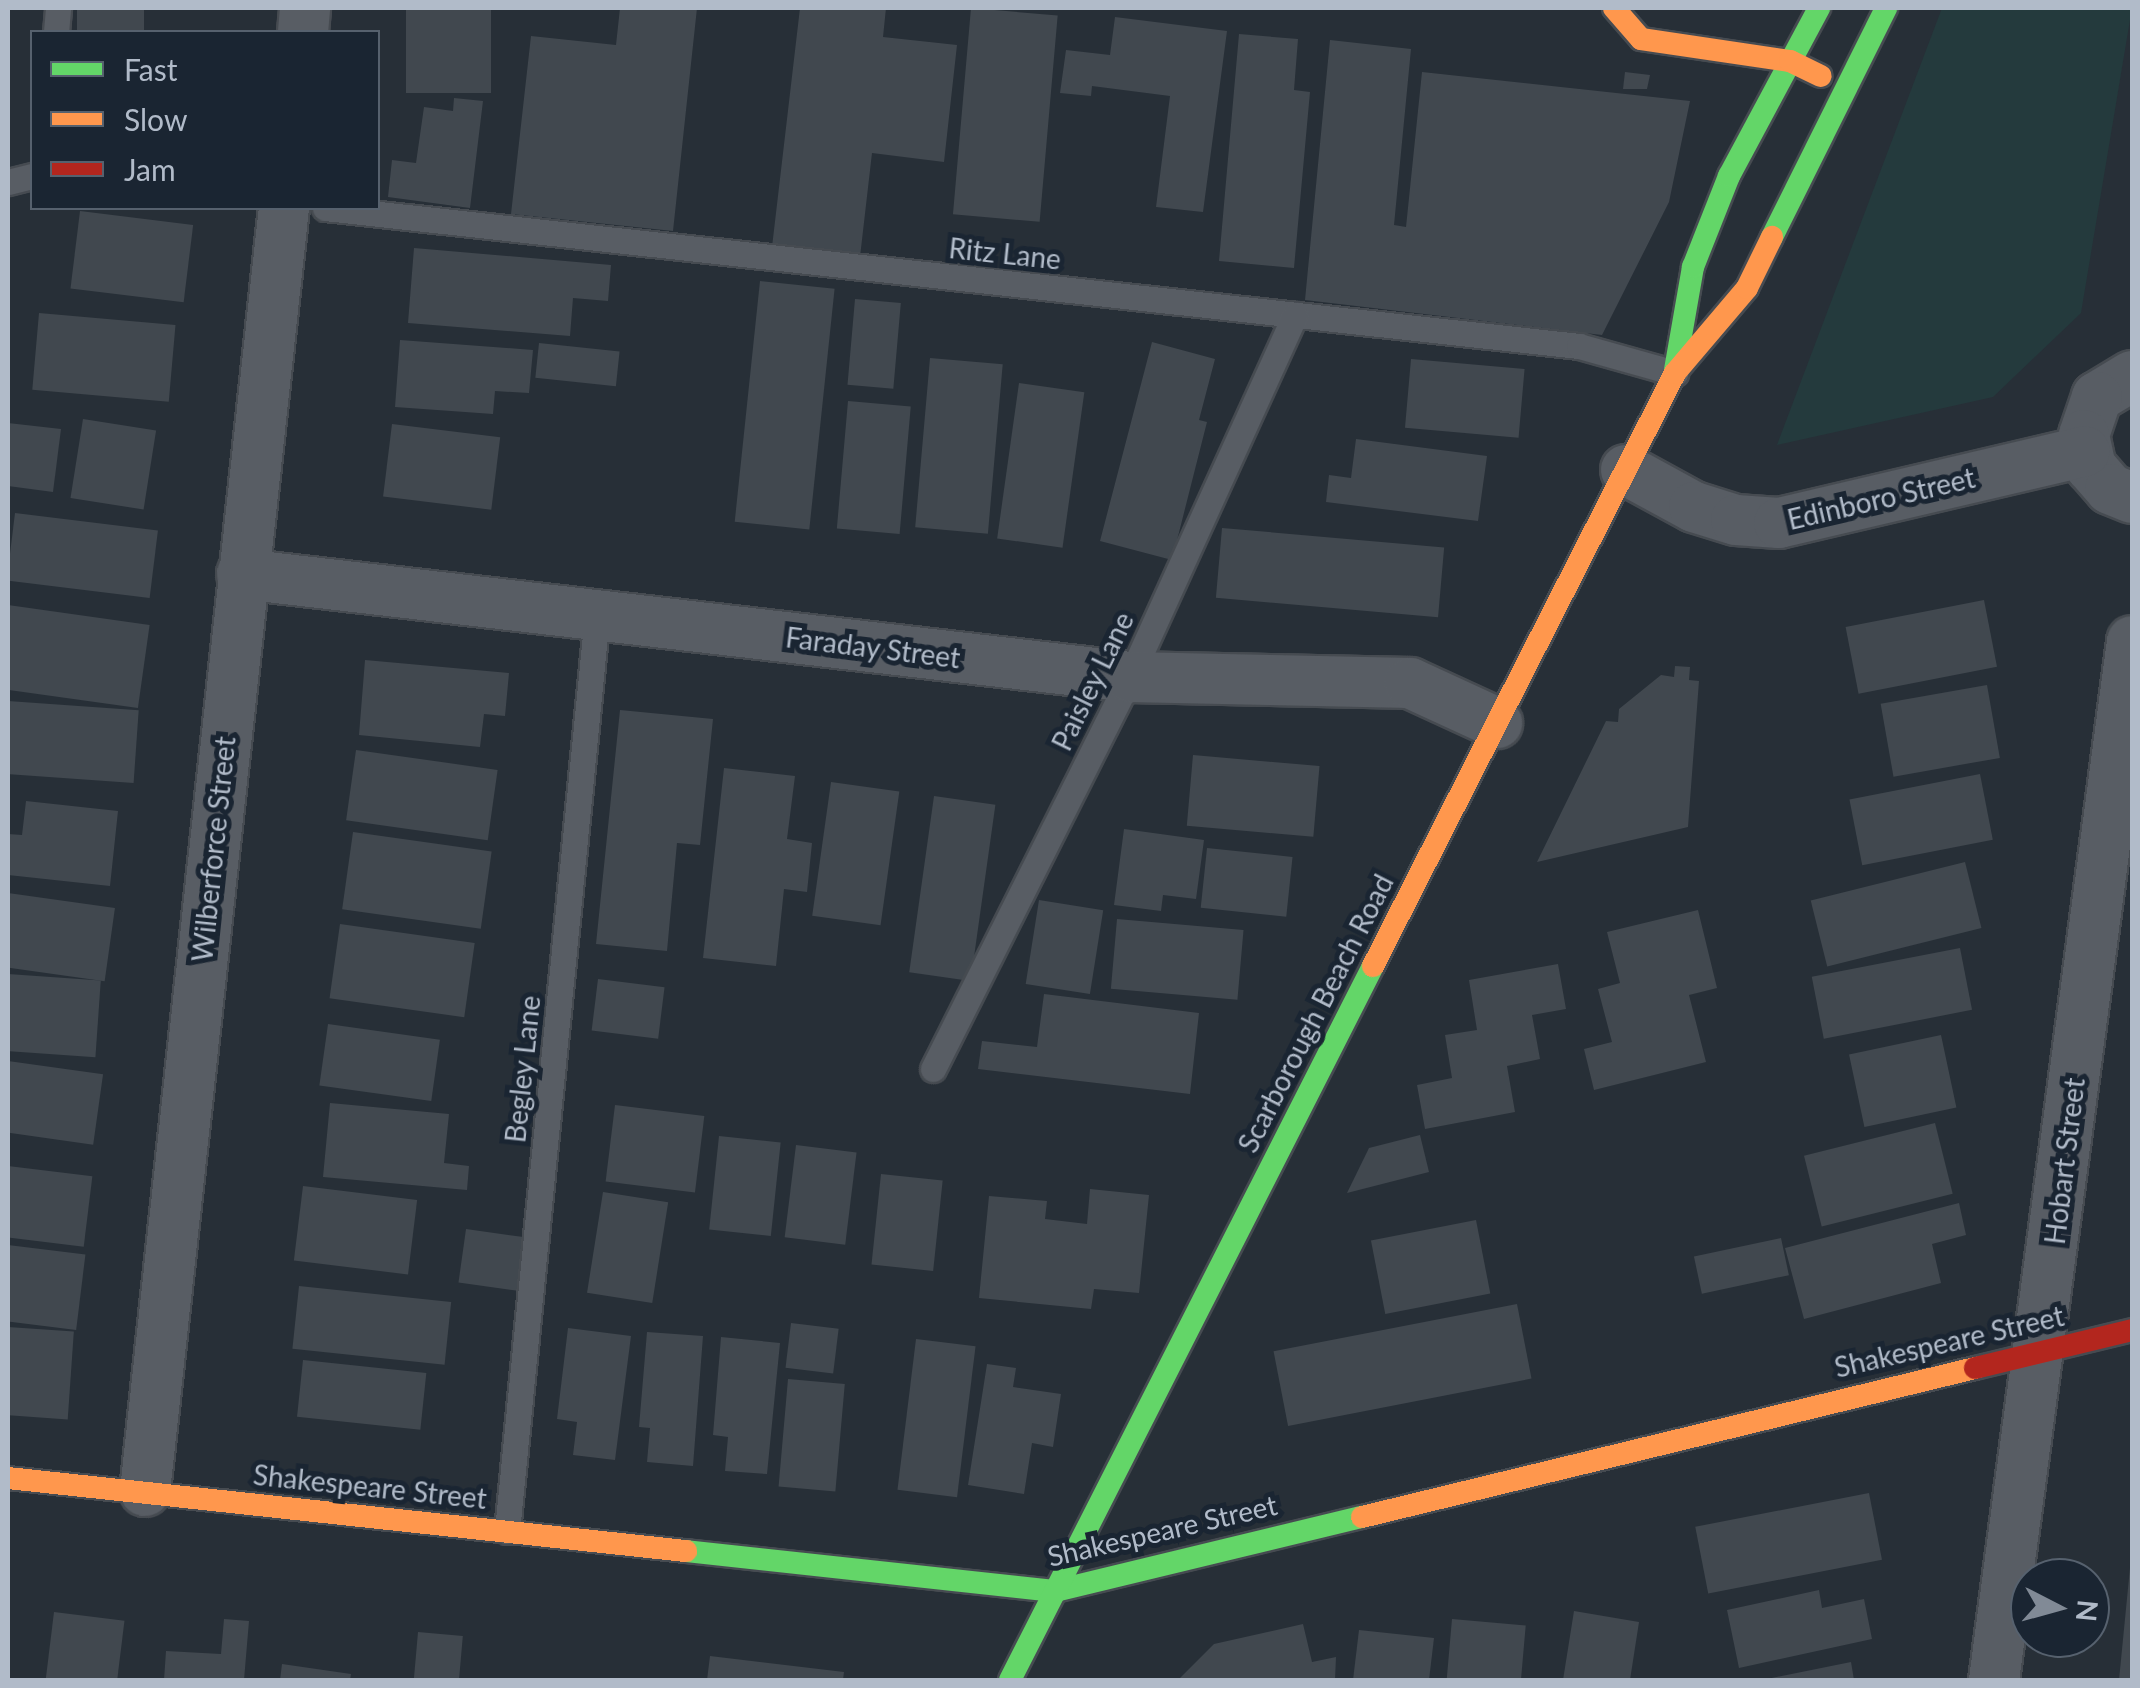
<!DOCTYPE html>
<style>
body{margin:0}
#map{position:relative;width:2140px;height:1688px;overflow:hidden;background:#272f37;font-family:Lato,sans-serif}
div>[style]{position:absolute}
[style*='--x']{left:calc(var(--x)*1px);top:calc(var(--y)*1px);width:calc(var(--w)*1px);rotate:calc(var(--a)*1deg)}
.green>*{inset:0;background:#243a3d}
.building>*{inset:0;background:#41484f;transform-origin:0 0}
.roads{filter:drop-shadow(2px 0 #464b51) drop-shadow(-2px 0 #464b51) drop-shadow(0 2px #464b51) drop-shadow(0 -2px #464b51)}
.lane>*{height:25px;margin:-12.5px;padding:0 12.5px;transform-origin:12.5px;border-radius:12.5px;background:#585d64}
.street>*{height:50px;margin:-25px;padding:0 25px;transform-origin:25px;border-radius:25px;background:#585d64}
.fast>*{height:22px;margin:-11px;padding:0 11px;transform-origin:11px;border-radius:11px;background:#63d668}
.slow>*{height:22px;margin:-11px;padding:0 11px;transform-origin:11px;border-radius:11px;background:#ff974d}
.jam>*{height:22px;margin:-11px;padding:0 11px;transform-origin:11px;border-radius:11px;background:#b3261e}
span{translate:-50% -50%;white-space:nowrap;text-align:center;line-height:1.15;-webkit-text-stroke:10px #1a2532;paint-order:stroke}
.street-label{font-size:28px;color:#b1bbc9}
.frame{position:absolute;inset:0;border:10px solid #b1bbc9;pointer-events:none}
.legend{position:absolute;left:30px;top:30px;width:350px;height:180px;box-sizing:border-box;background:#1a2532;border:2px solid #56616e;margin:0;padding:12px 18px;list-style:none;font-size:30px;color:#b1bbc9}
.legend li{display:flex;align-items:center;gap:20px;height:50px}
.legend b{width:50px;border:2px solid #56616e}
.north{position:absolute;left:2010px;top:1558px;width:100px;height:100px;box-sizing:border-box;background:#1a2532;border:2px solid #56616e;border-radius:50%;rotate:96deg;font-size:28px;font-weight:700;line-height:40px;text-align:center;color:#b1bbc9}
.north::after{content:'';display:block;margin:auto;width:35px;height:45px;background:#818a96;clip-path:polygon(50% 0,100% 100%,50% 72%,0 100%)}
</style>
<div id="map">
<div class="green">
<i style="clip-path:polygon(1942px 8px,2132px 8px,2081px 313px,1993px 397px,1777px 445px)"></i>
</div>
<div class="building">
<i style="left:77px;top:8px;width:67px;height:24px"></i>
<i style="left:406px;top:8px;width:85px;height:85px"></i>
<i style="clip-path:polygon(620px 8px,697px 8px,673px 231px,511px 214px,531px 36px,616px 45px)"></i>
<i style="clip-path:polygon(800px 8px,886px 8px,883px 37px,957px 45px,944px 162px,872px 153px,860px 257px,772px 247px)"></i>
<i style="left:971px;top:8px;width:87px;height:207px;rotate:5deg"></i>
<i style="clip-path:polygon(1115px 17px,1227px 31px,1203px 212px,1156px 207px,1170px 96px,1092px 86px,1091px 96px,1060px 93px,1066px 50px,1110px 55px)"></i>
<i style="clip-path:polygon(1239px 34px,1298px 39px,1294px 90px,1310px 92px,1294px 268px,1219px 261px)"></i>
<i style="clip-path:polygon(1330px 40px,1411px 49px,1394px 225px,1406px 227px,1422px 72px,1690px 101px,1669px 202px,1602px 335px,1305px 300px)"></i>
<i style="clip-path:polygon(1625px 72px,1650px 75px,1647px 89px,1623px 89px)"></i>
<i style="clip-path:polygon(454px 98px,483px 101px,470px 208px,388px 197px,392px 160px,416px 163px,424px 107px,453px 111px)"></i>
<i style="left:80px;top:211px;width:114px;height:78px;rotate:7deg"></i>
<i style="clip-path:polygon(414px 248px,611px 265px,608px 301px,573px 298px,570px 336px,408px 323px)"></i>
<i style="left:760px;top:281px;width:75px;height:242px;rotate:6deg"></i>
<i style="left:855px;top:299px;width:46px;height:86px;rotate:5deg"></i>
<i style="left:39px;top:313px;width:137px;height:77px;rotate:5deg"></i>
<i style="clip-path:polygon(400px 340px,533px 350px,529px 393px,495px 391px,493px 414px,395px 407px)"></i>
<i style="clip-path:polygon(1152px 342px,1215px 359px,1199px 420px,1207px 422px,1172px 560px,1100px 541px)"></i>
<i style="left:539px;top:343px;width:81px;height:35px;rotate:6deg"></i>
<i style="left:930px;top:358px;width:73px;height:170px;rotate:5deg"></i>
<i style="left:1411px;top:359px;width:114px;height:69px;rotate:5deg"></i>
<i style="left:1019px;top:383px;width:66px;height:157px;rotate:8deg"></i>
<i style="left:848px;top:401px;width:63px;height:128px;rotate:5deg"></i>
<i style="left:83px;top:419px;width:74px;height:80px;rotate:9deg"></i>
<i style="clip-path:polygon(8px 423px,61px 429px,53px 492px,8px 486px)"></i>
<i style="left:392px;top:424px;width:109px;height:73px;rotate:7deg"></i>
<i style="clip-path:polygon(1356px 439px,1487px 456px,1478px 521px,1326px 502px,1329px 475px,1351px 478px)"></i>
<i style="left:15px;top:513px;width:144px;height:68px;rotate:7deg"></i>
<i style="left:1222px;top:528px;width:223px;height:70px;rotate:5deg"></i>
<i style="left:1984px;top:600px;width:68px;height:141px;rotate:79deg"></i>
<i style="left:8px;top:605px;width:143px;height:84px;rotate:8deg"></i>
<i style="clip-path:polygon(365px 660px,509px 673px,505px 716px,484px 714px,480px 747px,359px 735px)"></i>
<i style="clip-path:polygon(1675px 666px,1690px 667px,1689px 680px,1699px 681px,1688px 827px,1537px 862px,1606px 721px,1618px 722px,1619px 709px,1661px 675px,1674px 677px)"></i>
<i style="left:1987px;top:685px;width:74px;height:108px;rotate:80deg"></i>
<i style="left:8px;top:701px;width:131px;height:73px;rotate:4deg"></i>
<i style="clip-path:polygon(620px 710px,713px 719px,700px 845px,677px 843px,667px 951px,596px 944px)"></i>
<i style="left:356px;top:750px;width:143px;height:71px;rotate:8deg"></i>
<i style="left:1193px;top:755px;width:127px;height:71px;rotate:5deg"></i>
<i style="clip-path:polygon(724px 768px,795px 776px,787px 839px,812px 843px,807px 892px,784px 889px,776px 966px,703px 958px)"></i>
<i style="left:1980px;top:774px;width:67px;height:133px;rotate:79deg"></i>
<i style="left:831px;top:782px;width:69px;height:135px;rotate:8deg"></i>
<i style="left:934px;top:796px;width:62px;height:178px;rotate:8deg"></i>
<i style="clip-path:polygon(26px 801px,118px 811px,110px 886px,8px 875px,8px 834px,22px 835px)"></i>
<i style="clip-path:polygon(1124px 829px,1204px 840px,1196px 899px,1163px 895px,1161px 911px,1114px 905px)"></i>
<i style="left:353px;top:832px;width:140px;height:78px;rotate:8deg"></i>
<i style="left:1207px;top:848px;width:86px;height:60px;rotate:6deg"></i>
<i style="left:1965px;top:862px;width:68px;height:159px;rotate:76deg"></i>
<i style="left:8px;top:893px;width:108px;height:74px;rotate:8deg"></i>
<i style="left:1039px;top:900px;width:65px;height:85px;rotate:9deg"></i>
<i style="clip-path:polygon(1698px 910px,1717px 988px,1689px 995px,1706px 1062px,1594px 1090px,1584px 1049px,1612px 1042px,1598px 989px,1620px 983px,1607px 932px)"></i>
<i style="left:1117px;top:919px;width:127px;height:70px;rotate:5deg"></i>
<i style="left:340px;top:924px;width:136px;height:75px;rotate:8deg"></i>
<i style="left:1960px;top:948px;width:63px;height:151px;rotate:79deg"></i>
<i style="clip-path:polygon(1558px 964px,1566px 1009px,1532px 1015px,1540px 1059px,1507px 1066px,1515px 1112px,1425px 1129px,1417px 1085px,1452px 1078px,1445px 1035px,1477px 1030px,1469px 980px)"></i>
<i style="left:8px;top:974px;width:93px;height:77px;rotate:4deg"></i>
<i style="left:598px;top:979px;width:67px;height:52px;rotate:7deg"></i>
<i style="clip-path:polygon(1044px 994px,1199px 1013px,1190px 1094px,978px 1069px,982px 1041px,1037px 1047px)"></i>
<i style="left:328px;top:1024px;width:113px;height:62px;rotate:8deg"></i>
<i style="left:1941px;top:1035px;width:74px;height:94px;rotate:78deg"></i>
<i style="left:8px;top:1061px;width:96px;height:71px;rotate:8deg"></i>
<i style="clip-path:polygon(330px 1103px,449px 1114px,444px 1163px,469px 1166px,467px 1190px,323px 1177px)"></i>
<i style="left:615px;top:1105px;width:90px;height:77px;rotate:7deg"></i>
<i style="left:1935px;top:1123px;width:73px;height:135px;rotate:76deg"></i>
<i style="clip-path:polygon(1420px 1135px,1429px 1172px,1347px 1193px,1369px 1148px)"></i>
<i style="left:719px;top:1136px;width:62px;height:94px;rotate:6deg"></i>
<i style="left:796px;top:1145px;width:61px;height:93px;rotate:7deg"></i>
<i style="left:8px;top:1166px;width:85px;height:71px;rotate:7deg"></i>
<i style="left:881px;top:1174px;width:62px;height:91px;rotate:6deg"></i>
<i style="left:303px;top:1186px;width:115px;height:75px;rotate:7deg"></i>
<i style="clip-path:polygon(1090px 1189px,1149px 1195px,1139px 1293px,1094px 1289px,1091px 1309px,979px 1298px,989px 1196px,1047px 1201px,1045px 1219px,1087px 1224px)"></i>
<i style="left:603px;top:1192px;width:66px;height:102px;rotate:9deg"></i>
<i style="clip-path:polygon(1959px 1203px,1966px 1235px,1932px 1244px,1941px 1283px,1804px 1319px,1785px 1248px)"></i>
<i style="left:1476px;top:1220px;width:75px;height:107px;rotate:79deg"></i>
<i style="left:466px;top:1229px;width:60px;height:54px;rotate:8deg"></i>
<i style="left:1781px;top:1238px;width:38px;height:89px;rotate:78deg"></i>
<i style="left:8px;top:1245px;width:78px;height:76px;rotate:7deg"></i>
<i style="left:299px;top:1286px;width:153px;height:63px;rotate:6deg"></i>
<i style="left:1517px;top:1304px;width:76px;height:248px;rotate:79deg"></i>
<i style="left:791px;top:1323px;width:48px;height:45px;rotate:7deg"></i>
<i style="left:8px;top:1327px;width:66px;height:88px;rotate:4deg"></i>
<i style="clip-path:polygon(568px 1328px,631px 1336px,615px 1460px,573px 1455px,577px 1422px,557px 1419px)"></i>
<i style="clip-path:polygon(647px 1332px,703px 1336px,693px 1466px,647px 1462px,650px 1428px,639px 1427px)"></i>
<i style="clip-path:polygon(721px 1337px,780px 1343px,767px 1474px,725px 1471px,728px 1437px,713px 1435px)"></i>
<i style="left:916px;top:1339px;width:60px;height:152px;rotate:7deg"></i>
<i style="left:303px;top:1360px;width:124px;height:57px;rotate:6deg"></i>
<i style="clip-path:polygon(987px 1364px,1016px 1368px,1013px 1387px,1061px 1394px,1053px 1447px,1032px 1443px,1024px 1494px,968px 1485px)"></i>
<i style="left:788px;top:1379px;width:57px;height:108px;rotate:5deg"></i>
<i style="left:1869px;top:1493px;width:68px;height:177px;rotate:79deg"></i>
<i style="clip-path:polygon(2130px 1568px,2132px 1680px,2119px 1680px)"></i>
<i style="clip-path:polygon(1819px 1590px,1822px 1608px,1864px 1599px,1872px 1639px,1739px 1668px,1727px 1610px)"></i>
<i style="clip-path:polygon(1574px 1611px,1639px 1622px,1630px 1680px,1563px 1680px)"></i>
<i style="left:54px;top:1612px;width:71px;height:68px;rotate:7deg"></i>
<i style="clip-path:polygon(224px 1619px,249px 1621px,244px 1680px,164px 1680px,166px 1651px,221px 1654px)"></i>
<i style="left:1452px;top:1619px;width:74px;height:61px;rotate:5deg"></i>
<i style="clip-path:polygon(1303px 1624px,1312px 1662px,1336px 1657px,1335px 1680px,1178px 1680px,1214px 1644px)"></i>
<i style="clip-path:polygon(1359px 1630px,1434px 1638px,1429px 1680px,1353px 1680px)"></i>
<i style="left:418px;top:1632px;width:45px;height:48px;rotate:5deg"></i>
<i style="clip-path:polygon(710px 1656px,844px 1672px,843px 1680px,707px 1680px)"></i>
<i style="clip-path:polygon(1851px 1662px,1854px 1680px,1767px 1680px,1767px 1679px)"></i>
<i style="clip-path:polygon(282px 1664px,351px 1674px,350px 1680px,280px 1680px)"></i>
</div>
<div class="roads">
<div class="lane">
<i style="--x:56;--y:32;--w:24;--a:-85"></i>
<i style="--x:8;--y:182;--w:25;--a:-14"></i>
<i style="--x:325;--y:208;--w:1262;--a:6.28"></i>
<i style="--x:1579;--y:346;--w:100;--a:15.7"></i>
<i style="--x:933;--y:1069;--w:439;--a:-63.3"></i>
<i style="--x:1130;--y:677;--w:398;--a:-65.5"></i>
<i style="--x:507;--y:1531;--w:921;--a:-84.39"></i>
</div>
<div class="street">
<i style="--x:303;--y:32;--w:24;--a:-85"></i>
<i style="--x:2132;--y:376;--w:41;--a:149"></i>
<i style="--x:2097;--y:397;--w:40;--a:108.9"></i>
<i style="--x:2084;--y:435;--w:33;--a:78"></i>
<i style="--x:2091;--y:467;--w:29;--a:49"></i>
<i style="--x:2110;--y:489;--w:24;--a:22"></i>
<i style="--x:1626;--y:470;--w:77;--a:28.6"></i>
<i style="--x:1694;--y:507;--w:44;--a:17.2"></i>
<i style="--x:1736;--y:520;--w:43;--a:4"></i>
<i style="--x:1779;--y:523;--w:314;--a:-13.2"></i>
<i style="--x:242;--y:574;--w:894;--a:6.62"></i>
<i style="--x:1130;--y:677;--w:280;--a:1.2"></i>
<i style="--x:1410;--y:683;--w:96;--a:24.7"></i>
<i style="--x:145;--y:1491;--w:1291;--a:-83.82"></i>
<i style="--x:1994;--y:1680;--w:1048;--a:-82.43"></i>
</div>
<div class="fast">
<i style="--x:1772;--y:237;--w:256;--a:-63.5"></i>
<i style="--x:1675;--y:370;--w:105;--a:-80.1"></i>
<i style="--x:1693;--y:267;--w:98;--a:-68.4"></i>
<i style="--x:1729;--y:176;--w:191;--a:-61.8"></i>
<i style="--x:686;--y:1551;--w:371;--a:6.2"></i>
<i style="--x:1055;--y:1591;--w:316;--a:-13.6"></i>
<i style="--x:1010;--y:1680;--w:801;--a:-63.05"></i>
</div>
<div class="slow">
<i style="--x:1614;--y:8;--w:41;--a:48.9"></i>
<i style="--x:1641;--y:39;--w:151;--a:8.4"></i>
<i style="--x:1790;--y:61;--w:34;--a:26"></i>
<i style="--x:1373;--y:966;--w:665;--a:-63.01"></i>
<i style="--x:1675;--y:373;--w:111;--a:-49.7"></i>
<i style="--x:1747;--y:288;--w:57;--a:-63.9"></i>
<i style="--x:8;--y:1478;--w:682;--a:6.15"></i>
<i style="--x:1362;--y:1517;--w:631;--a:-13.66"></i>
</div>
<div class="jam">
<i style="--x:1975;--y:1368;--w:162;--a:-13.6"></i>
</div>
</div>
<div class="street-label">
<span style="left:1005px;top:253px;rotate:6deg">Ritz Lane</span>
<span style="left:1881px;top:498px;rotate:-13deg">Edinboro Street</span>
<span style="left:873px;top:647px;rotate:7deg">Faraday Street</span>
<span style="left:1092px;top:681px;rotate:-64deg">Paisley Lane</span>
<span style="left:213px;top:849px;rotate:-84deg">Wilberforce Street</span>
<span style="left:1315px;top:1013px;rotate:-63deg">Scarborough Beach Road</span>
<span style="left:522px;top:1069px;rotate:-84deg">Begley Lane</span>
<span style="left:2064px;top:1161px;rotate:-83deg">Hobart Street</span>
<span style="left:1949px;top:1341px;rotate:-13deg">Shakespeare Street</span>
<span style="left:370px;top:1486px;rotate:6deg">Shakespeare Street</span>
<span style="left:1162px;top:1530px;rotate:-13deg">Shakespeare Street</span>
</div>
<div class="frame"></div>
<ul class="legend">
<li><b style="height:12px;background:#63d668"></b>Fast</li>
<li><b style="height:12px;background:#ff974d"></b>Slow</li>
<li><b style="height:12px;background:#b3261e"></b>Jam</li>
</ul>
<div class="north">N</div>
</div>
